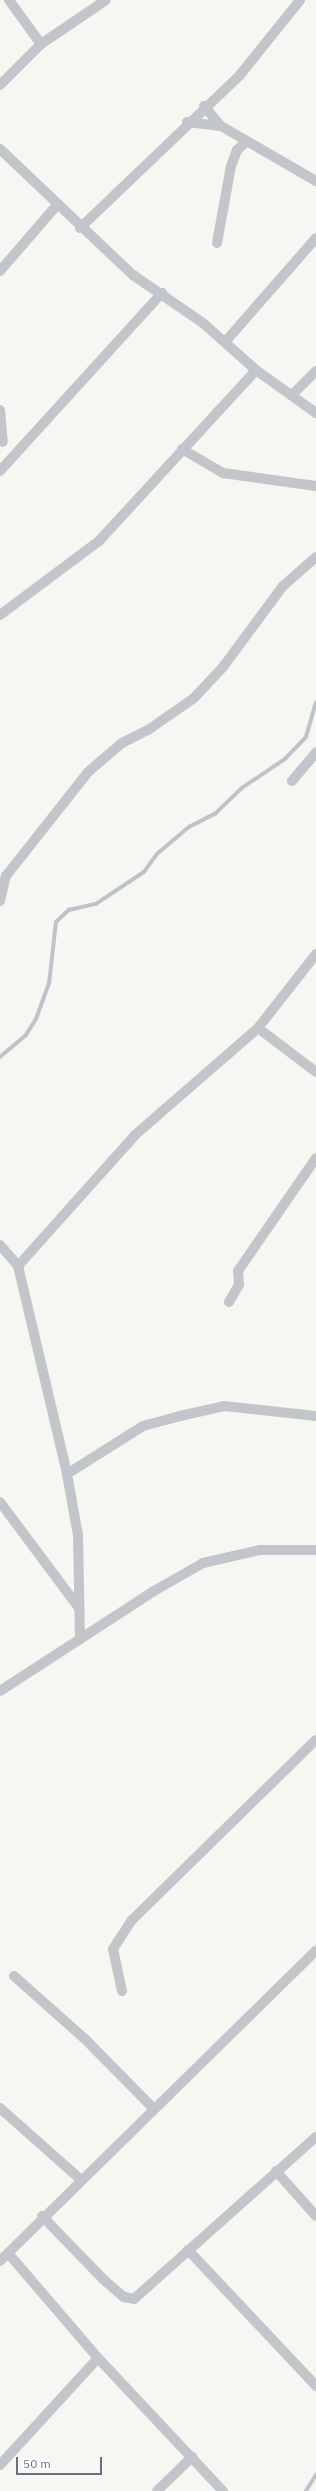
<!DOCTYPE html>
<style>
body{margin:0}
#map{position:relative;width:316px;height:2491px;overflow:hidden;background:#f6f7f3;font-family:"IBM Plex Sans",sans-serif}
div>[style]{position:absolute}
[style*='--x']{left:calc(var(--x)*1px);top:calc(var(--y)*1px);width:calc(var(--w)*1px);rotate:calc(var(--a)*1deg)}
.stream>*{height:3.5px;margin:-1.75px;padding:0 1.75px;transform-origin:1.75px;border-radius:1.75px;background:#bcc4ca}
.minor>*{height:10px;margin:-5px;padding:0 5px;transform-origin:5px;border-radius:5px;background:#c2c5c9}
span{translate:-50% -50%;white-space:nowrap;text-align:center;line-height:1.15;-webkit-text-stroke:4px #fff;paint-order:stroke}
.scale{position:absolute;left:16px;top:2457px;width:86px;height:18px;box-sizing:border-box;border:2px solid #667184;border-top:0;padding-left:5px;font-size:12px;line-height:14px;white-space:nowrap;color:#667184;-webkit-text-stroke:3px #fff;paint-order:stroke}
</style>
<div id="map">
<div class="stream">
<i style="--x:0;--y:1057;--w:34;--a:-40"></i>
<i style="--x:26;--y:1035;--w:19;--a:-58"></i>
<i style="--x:36;--y:1019;--w:37;--a:-70"></i>
<i style="--x:49;--y:984;--w:62;--a:-83.6"></i>
<i style="--x:56;--y:922;--w:18;--a:-43"></i>
<i style="--x:69;--y:910;--w:28;--a:-13"></i>
<i style="--x:96;--y:904;--w:58;--a:-33.7"></i>
<i style="--x:144;--y:872;--w:22;--a:-54"></i>
<i style="--x:157;--y:854;--w:42;--a:-40.2"></i>
<i style="--x:189;--y:827;--w:30;--a:-27"></i>
<i style="--x:216;--y:813;--w:36;--a:-44"></i>
<i style="--x:242;--y:788;--w:52;--a:-34"></i>
<i style="--x:285;--y:759;--w:30;--a:-46"></i>
<i style="--x:306;--y:737;--w:35;--a:-74"></i>
<i style="--x:306;--y:2491;--w:19;--a:-58"></i>
</div>
<div class="minor">
<i style="--x:9;--y:0;--w:54;--a:54"></i>
<i style="--x:0;--y:85;--w:58;--a:-45"></i>
<i style="--x:41;--y:44;--w:78;--a:-34.1"></i>
<i style="--x:204;--y:106;--w:26;--a:50"></i>
<i style="--x:221;--y:126;--w:110;--a:30.1"></i>
<i style="--x:187;--y:122;--w:34;--a:7"></i>
<i style="--x:0;--y:149;--w:183;--a:43.5"></i>
<i style="--x:133;--y:275;--w:85;--a:34.4"></i>
<i style="--x:203;--y:323;--w:71;--a:41.6"></i>
<i style="--x:256;--y:370;--w:74;--a:35.6"></i>
<i style="--x:80;--y:228;--w:221;--a:-43.7"></i>
<i style="--x:240;--y:75;--w:96;--a:-51.3"></i>
<i style="--x:217;--y:243;--w:78;--a:-79.7"></i>
<i style="--x:231;--y:166;--w:17;--a:-69"></i>
<i style="--x:237;--y:150;--w:13;--a:-42"></i>
<i style="--x:0;--y:271;--w:87;--a:-49.2"></i>
<i style="--x:225;--y:342;--w:138;--a:-48.8"></i>
<i style="--x:292;--y:395;--w:34;--a:-45"></i>
<i style="--x:0;--y:410;--w:32;--a:85"></i>
<i style="--x:182;--y:449;--w:48;--a:30.3"></i>
<i style="--x:223;--y:473;--w:94;--a:8"></i>
<i style="--x:0;--y:471;--w:241;--a:-47.7"></i>
<i style="--x:0;--y:615;--w:124;--a:-36.8"></i>
<i style="--x:99;--y:541;--w:232;--a:-47.4"></i>
<i style="--x:292;--y:781;--w:38;--a:-50"></i>
<i style="--x:0;--y:901;--w:26;--a:-77"></i>
<i style="--x:6;--y:876;--w:132;--a:-51.7"></i>
<i style="--x:88;--y:772;--w:45;--a:-40.5"></i>
<i style="--x:122;--y:743;--w:29;--a:-27"></i>
<i style="--x:148;--y:730;--w:56;--a:-34.8"></i>
<i style="--x:194;--y:698;--w:42;--a:-46.9"></i>
<i style="--x:223;--y:667;--w:101;--a:-53.5"></i>
<i style="--x:283;--y:586;--w:44;--a:-41.3"></i>
<i style="--x:258;--y:1028;--w:73;--a:37.2"></i>
<i style="--x:0;--y:1245;--w:28;--a:49"></i>
<i style="--x:18;--y:1266;--w:214;--a:76.7"></i>
<i style="--x:67;--y:1474;--w:62;--a:79.8"></i>
<i style="--x:78;--y:1535;--w:103;--a:88.9"></i>
<i style="--x:18;--y:1266;--w:176;--a:-48.2"></i>
<i style="--x:135;--y:1135;--w:163;--a:-41"></i>
<i style="--x:258;--y:1028;--w:94;--a:-51.9"></i>
<i style="--x:229;--y:1302;--w:20;--a:-60"></i>
<i style="--x:239;--y:1285;--w:14;--a:-94"></i>
<i style="--x:238;--y:1271;--w:137;--a:-55.4"></i>
<i style="--x:67;--y:1474;--w:90;--a:-32.3"></i>
<i style="--x:143;--y:1426;--w:38;--a:-15"></i>
<i style="--x:180;--y:1416;--w:45;--a:-12.8"></i>
<i style="--x:224;--y:1406;--w:93;--a:6.2"></i>
<i style="--x:0;--y:1502;--w:132;--a:53.3"></i>
<i style="--x:0;--y:1691;--w:184;--a:-33"></i>
<i style="--x:154;--y:1591;--w:56;--a:-29.7"></i>
<i style="--x:203;--y:1563;--w:58;--a:-12.8"></i>
<i style="--x:260;--y:1550;--w:56;--a:0"></i>
<i style="--x:14;--y:1976;--w:96;--a:41.6"></i>
<i style="--x:86;--y:2040;--w:95;--a:45.4"></i>
<i style="--x:122;--y:1991;--w:43;--a:-102.1"></i>
<i style="--x:113;--y:1949;--w:35;--a:-57"></i>
<i style="--x:132;--y:1920;--w:257;--a:-44.4"></i>
<i style="--x:0;--y:2108;--w:107;--a:41.6"></i>
<i style="--x:276;--y:2171;--w:60;--a:48.4"></i>
<i style="--x:42;--y:2216;--w:88;--a:45.9"></i>
<i style="--x:103;--y:2279;--w:28;--a:41"></i>
<i style="--x:124;--y:2297;--w:10;--a:11"></i>
<i style="--x:134;--y:2299;--w:244;--a:-41.7"></i>
<i style="--x:188;--y:2250;--w:187;--a:46.7"></i>
<i style="--x:8;--y:2253;--w:138;--a:49.4"></i>
<i style="--x:98;--y:2358;--w:183;--a:46.8"></i>
<i style="--x:0;--y:2261;--w:443;--a:-44.5"></i>
<i style="--x:0;--y:2465;--w:145;--a:-47.5"></i>
<i style="--x:157;--y:2491;--w:49;--a:-44.2"></i>
</div>
<div class="scale">50 m</div>
</div>
